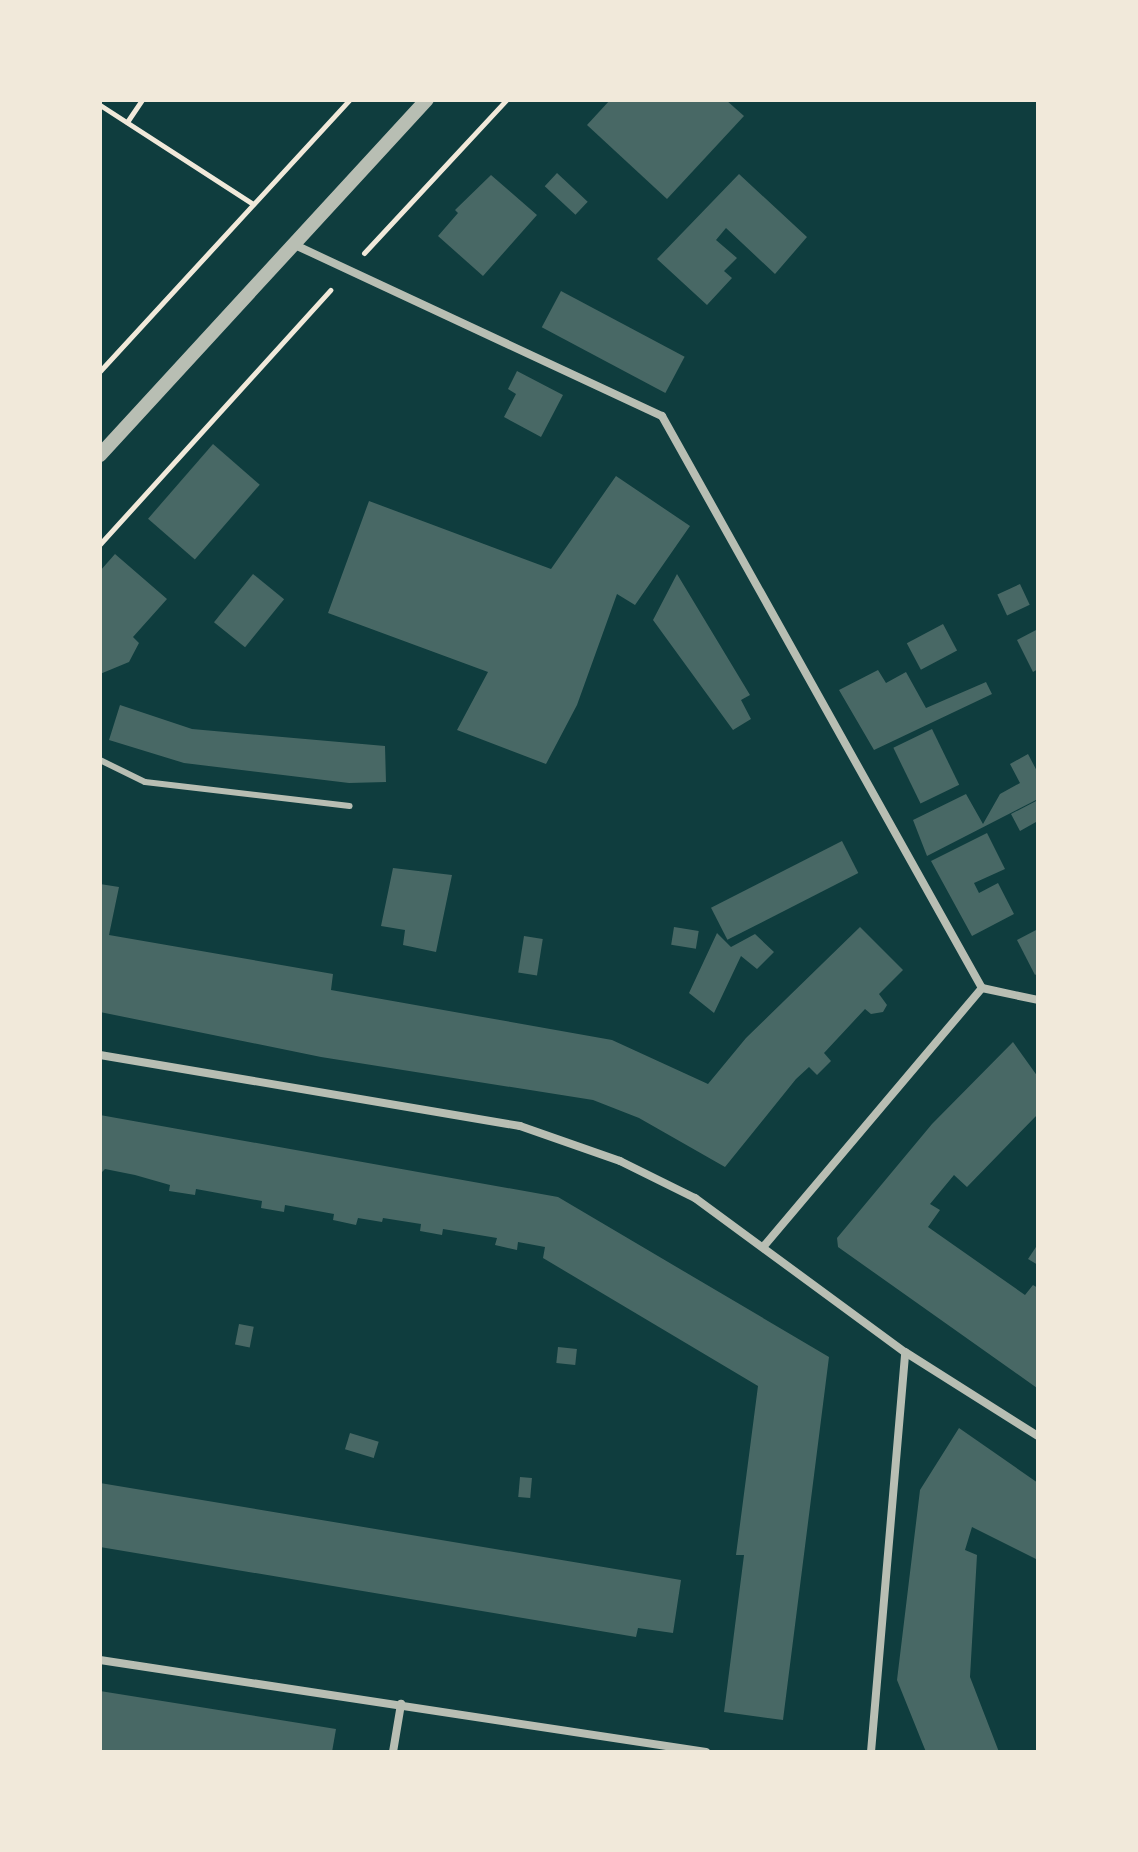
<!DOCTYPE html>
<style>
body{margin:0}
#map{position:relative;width:1138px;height:1852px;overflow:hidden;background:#0f3d3e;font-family:"Roboto Condensed",sans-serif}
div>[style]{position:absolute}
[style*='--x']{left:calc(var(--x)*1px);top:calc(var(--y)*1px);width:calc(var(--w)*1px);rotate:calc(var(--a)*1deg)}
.building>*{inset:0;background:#486865;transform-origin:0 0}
.path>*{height:5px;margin:-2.5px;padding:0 2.5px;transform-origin:2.5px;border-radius:2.5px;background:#f1e9da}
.service>*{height:6px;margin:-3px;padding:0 3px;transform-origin:3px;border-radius:3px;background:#b8beb3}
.minor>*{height:8px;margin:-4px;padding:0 4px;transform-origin:4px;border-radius:4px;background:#b8beb3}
.tertiary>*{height:14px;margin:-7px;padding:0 7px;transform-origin:7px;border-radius:7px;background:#b8beb3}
span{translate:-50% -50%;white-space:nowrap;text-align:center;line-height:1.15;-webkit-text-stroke:7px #f1e9da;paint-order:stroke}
.frame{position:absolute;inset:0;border:102px solid #f1e9da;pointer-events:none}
</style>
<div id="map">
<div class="building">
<i style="clip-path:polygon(610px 100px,726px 100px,744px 116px,667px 199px,587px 125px)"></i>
<i style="left:557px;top:173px;width:42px;height:18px;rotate:43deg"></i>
<i style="clip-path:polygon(739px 174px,807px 237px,775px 274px,726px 228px,716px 240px,737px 258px,724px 271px,732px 278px,707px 305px,657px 259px)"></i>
<i style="clip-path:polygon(491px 175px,537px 215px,483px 276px,438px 236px,458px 213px,455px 210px)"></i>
<i style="left:561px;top:291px;width:140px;height:41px;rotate:28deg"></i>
<i style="clip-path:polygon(517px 371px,563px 395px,541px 437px,504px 417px,516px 394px,508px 389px)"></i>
<i style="left:213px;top:444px;width:62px;height:99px;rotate:41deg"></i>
<i style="clip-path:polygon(616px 476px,690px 526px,635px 605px,617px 594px,577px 705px,546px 764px,457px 730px,488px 672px,328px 613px,369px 501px,551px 569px)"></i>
<i style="clip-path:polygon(115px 554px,167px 599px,133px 637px,139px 643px,129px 662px,100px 674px,100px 571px)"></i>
<i style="left:253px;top:574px;width:40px;height:62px;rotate:39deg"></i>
<i style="clip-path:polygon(677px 574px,750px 695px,741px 700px,751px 719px,733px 730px,653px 620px)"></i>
<i style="left:1020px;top:584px;width:23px;height:25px;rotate:65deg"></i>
<i style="left:943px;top:624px;width:30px;height:41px;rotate:62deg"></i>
<i style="clip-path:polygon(1038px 629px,1038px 669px,1033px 672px,1017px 640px)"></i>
<i style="clip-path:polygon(878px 670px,886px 683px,906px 672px,926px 708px,986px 682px,992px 694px,874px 750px,839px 690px)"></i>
<i style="clip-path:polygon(120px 705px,192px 729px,385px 746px,386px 782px,349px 783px,184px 763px,109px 740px)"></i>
<i style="left:932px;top:729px;width:62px;height:43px;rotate:64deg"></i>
<i style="clip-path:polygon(1028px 754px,1038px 773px,1038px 799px,927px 856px,913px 820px,966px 794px,983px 824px,1000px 794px,1020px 783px,1010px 764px)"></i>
<i style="clip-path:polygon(1038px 800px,1038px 827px,1036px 822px,1020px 831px,1011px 814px)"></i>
<i style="clip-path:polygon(987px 833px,1005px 869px,974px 883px,979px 893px,998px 883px,1014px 914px,972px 936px,931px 861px)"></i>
<i style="left:842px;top:841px;width:36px;height:147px;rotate:63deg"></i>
<i style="clip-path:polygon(393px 868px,452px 875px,436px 952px,403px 945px,405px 930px,381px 926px)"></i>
<i style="clip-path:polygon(100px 884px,119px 887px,109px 935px,333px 974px,331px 990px,612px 1040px,708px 1084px,746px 1038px,860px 927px,903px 970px,879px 994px,887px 1005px,883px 1012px,871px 1014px,865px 1009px,824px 1053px,831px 1061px,817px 1075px,809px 1067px,796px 1079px,725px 1167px,639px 1118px,593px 1100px,321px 1057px,100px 1012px)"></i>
<i style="left:674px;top:927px;width:25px;height:18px;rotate:9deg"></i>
<i style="clip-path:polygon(1038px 929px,1038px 973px,1035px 975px,1017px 940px)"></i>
<i style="clip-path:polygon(717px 933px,731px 947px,755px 934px,774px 952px,757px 969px,741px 956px,714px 1013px,689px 993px)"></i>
<i style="left:524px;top:936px;width:19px;height:37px;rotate:9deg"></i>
<i style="clip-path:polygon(1013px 1042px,1038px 1077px,1038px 1114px,967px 1187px,954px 1175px,930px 1204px,940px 1210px,928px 1227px,1025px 1295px,1033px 1285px,1038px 1288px,1037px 1388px,838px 1247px,837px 1238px,932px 1124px)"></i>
<i style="clip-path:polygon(100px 1115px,558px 1197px,829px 1357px,783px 1720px,724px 1712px,744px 1555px,736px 1555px,758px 1386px,543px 1258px,545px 1247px,518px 1242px,517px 1250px,495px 1245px,497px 1238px,443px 1229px,442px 1235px,420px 1231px,421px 1224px,383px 1218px,382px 1222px,358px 1218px,356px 1225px,333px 1220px,334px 1214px,285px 1205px,284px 1212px,261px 1208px,262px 1201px,196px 1189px,195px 1195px,169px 1191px,170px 1185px,135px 1175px,105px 1169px,100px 1174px)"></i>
<i style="clip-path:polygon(1038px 1244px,1038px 1265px,1028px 1259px)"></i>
<i style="left:239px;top:1324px;width:15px;height:21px;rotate:11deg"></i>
<i style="left:558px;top:1347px;width:19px;height:16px;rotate:6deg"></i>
<i style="clip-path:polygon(959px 1428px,1038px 1483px,1038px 1560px,972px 1527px,965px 1550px,977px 1555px,970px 1677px,999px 1752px,926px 1752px,897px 1680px,920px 1490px)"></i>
<i style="left:350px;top:1433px;width:30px;height:17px;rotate:17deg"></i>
<i style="left:520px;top:1477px;width:12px;height:20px;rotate:5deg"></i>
<i style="clip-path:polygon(100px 1483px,681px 1580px,673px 1633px,638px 1628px,636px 1637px,100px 1547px)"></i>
<i style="clip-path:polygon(100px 1691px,336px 1729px,332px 1752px,100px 1752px)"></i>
</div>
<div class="path">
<i style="--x:100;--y:105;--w:182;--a:32.9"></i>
<i style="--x:127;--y:122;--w:27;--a:-56"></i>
<i style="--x:364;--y:253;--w:209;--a:-47.1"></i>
<i style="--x:100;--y:371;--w:368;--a:-47.4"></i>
<i style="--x:100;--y:544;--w:343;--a:-47.8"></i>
</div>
<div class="service">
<i style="--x:100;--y:760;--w:50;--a:26.1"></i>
<i style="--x:145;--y:782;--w:206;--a:6.7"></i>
</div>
<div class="minor">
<i style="--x:295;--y:245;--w:405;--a:25"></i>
<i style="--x:662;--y:416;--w:655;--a:60.78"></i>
<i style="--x:982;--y:988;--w:338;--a:130.2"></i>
<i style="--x:982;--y:988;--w:57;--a:12.1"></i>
<i style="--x:100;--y:1055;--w:426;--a:9.6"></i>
<i style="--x:520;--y:1126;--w:106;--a:19.3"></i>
<i style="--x:620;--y:1161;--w:84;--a:26.3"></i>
<i style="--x:695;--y:1198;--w:260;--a:36.3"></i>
<i style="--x:905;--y:1352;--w:157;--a:32.3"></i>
<i style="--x:100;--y:1660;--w:613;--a:8.63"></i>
<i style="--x:393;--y:1752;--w:49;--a:-80.5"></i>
<i style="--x:871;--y:1752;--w:401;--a:-85.1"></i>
</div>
<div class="tertiary">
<i style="--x:100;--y:455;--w:483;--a:-47.4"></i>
</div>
<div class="frame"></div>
</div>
